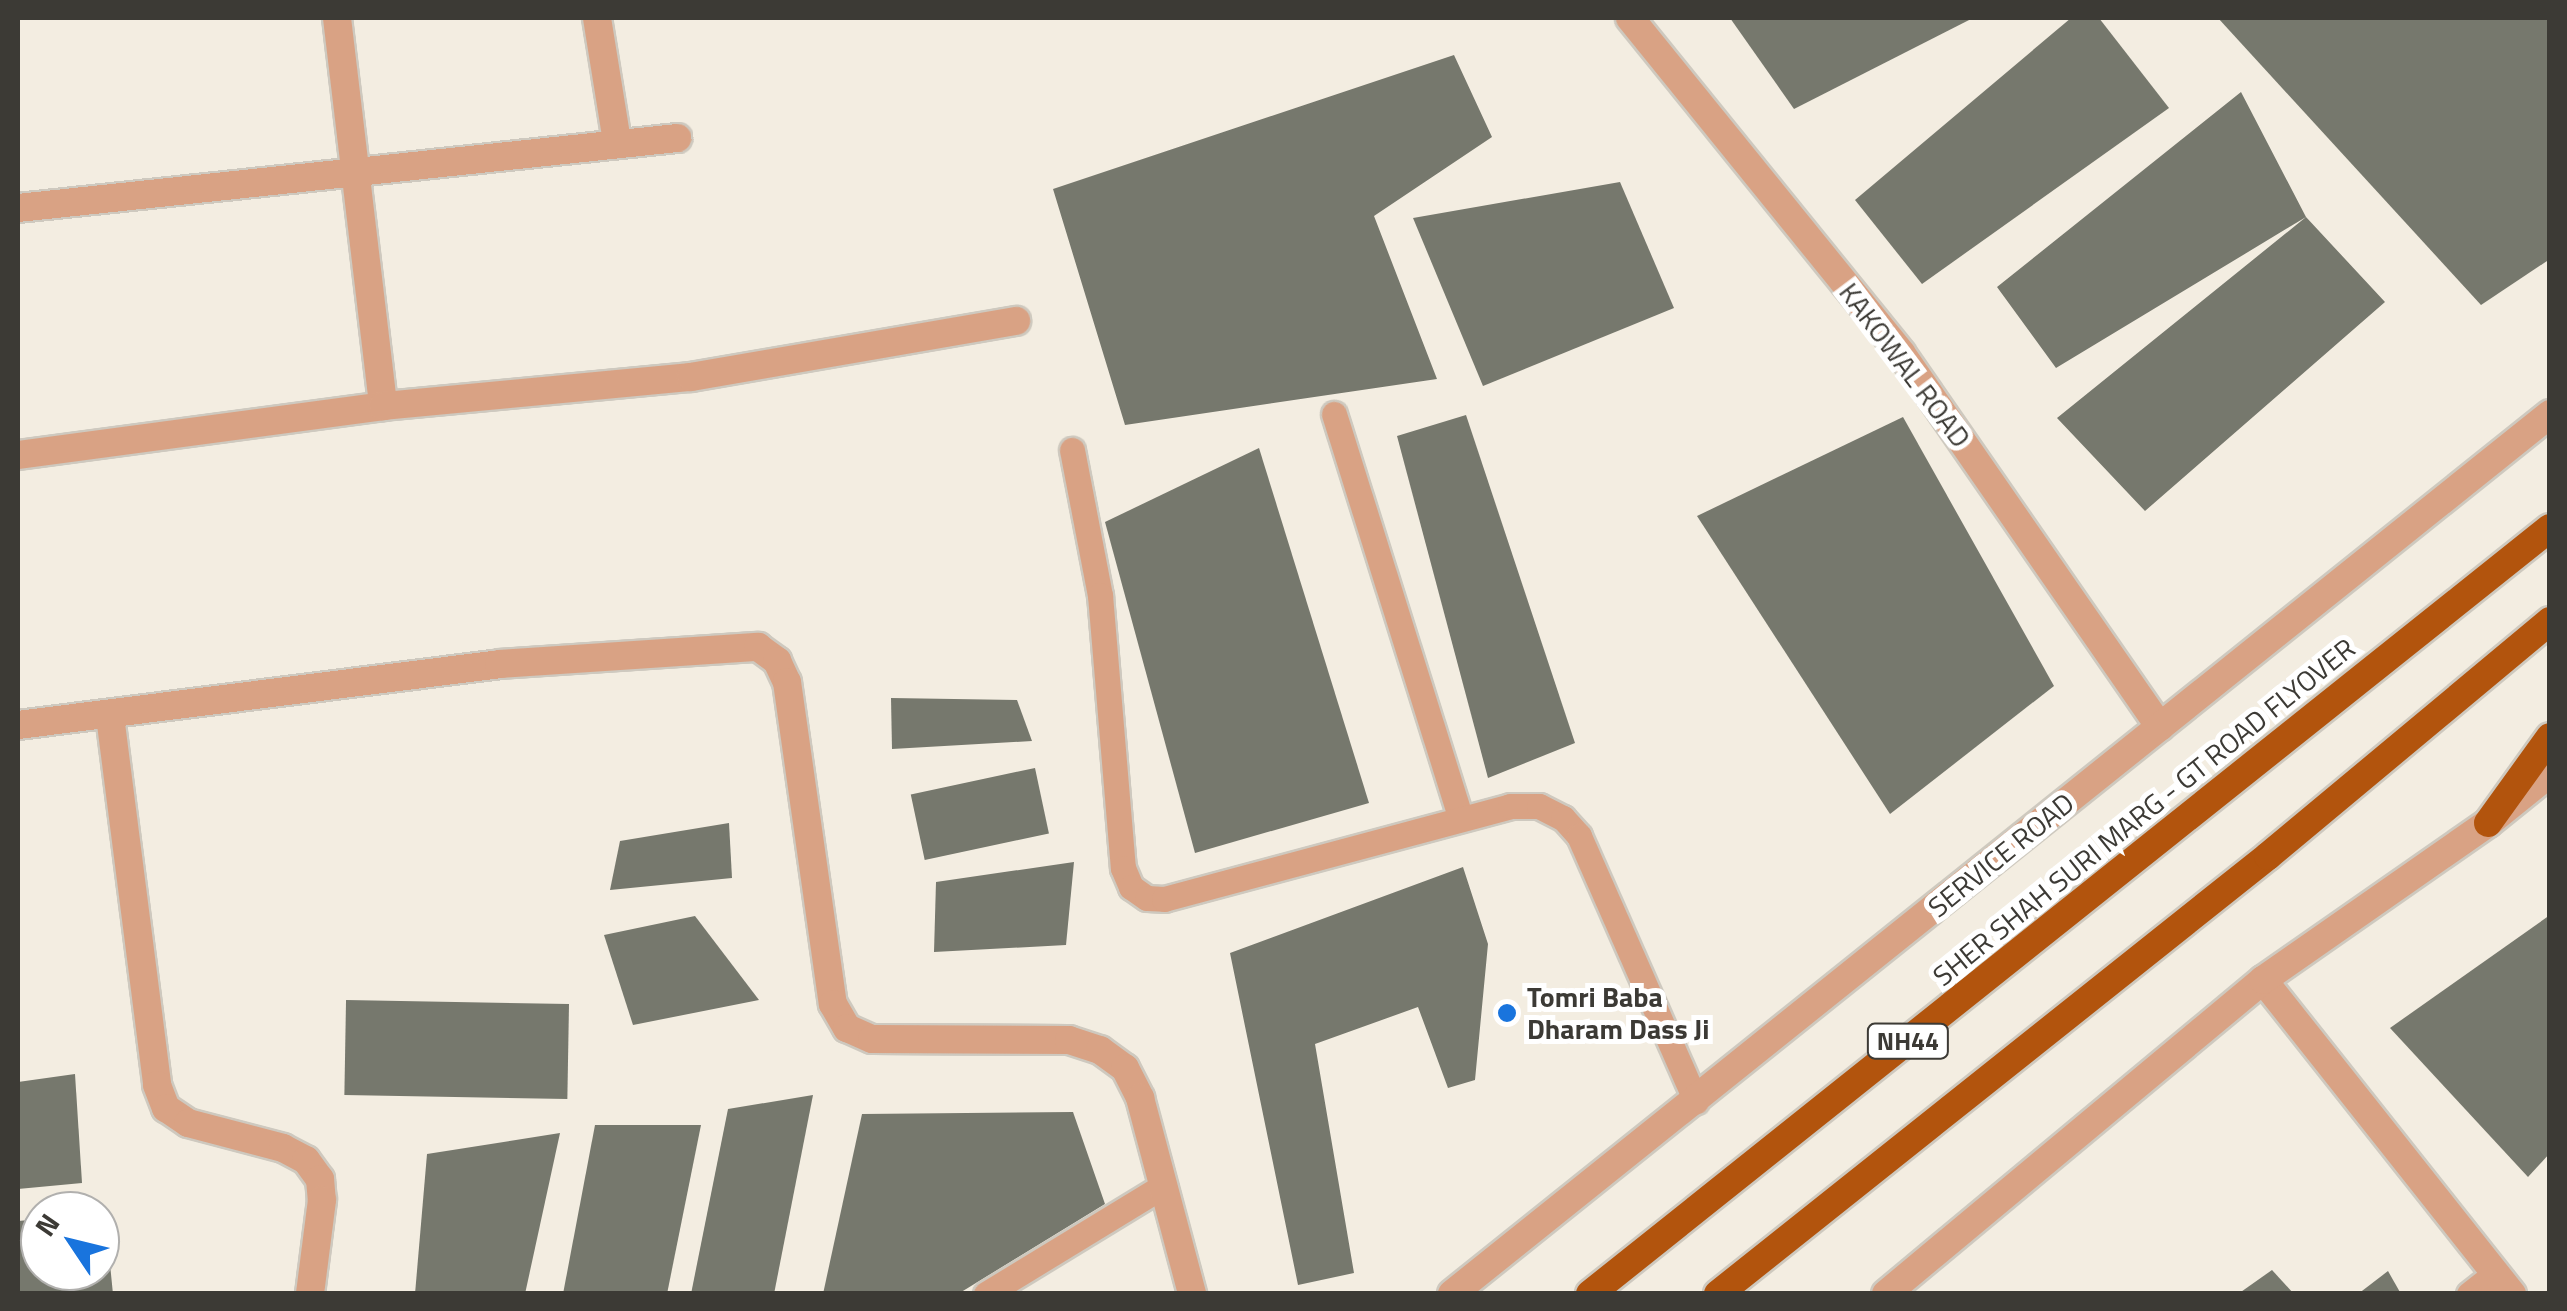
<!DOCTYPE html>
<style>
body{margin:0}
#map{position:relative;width:2567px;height:1311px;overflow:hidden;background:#f3ede1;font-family:"Titillium Web",sans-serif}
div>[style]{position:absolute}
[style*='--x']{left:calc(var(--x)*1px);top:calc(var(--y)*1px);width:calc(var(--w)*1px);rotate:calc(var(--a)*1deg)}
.building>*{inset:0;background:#76786d;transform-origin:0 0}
.roads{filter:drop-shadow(2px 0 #cec9bf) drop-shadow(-2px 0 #cec9bf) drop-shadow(0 2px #cec9bf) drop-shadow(0 -2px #cec9bf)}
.service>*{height:25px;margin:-12.5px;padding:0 12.5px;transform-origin:12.5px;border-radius:12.5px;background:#d9a284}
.minor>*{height:28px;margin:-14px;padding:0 14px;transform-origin:14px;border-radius:14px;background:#d9a284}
.tertiary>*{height:28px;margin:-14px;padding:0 14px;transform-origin:14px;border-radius:14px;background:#d9a284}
.trunk>*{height:28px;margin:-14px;padding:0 14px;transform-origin:14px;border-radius:14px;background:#b2540d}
.dots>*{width:28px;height:28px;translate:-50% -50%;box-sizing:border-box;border:5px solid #fff;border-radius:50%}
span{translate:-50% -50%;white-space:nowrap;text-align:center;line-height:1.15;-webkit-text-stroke:10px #fff;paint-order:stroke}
.shield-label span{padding:2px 8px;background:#fff;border:2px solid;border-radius:8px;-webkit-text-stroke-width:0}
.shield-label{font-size:25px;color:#3c3a35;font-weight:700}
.street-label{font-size:28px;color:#3c3a35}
.poi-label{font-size:28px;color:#3c3a35;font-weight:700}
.left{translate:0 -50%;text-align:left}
.frame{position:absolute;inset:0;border:20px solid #3c3a35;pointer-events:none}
.north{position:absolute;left:20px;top:1191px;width:100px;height:100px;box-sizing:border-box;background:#fff;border:2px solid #b1b0ae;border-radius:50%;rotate:305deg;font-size:28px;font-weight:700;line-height:40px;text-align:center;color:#3c3a35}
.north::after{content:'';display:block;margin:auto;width:35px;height:45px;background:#1974dd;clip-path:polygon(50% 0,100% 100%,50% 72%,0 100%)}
</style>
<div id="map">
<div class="building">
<i style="clip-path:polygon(1730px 18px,1973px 18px,1794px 109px)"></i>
<i style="clip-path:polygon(2071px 18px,2099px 18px,2169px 108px,1922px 284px,1855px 200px)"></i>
<i style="clip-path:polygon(2218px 18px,2550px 18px,2550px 259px,2481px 305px)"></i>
<i style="clip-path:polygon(1454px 55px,1492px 137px,1374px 216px,1437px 379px,1125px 425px,1053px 189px)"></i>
<i style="clip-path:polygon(2241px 92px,2306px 217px,2385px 302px,2145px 511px,2057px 418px,2306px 217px,2056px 368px,1997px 287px)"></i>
<i style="clip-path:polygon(1620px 182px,1674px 308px,1483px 386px,1413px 218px)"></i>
<i style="clip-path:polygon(1466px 415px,1575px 743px,1488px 778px,1397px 436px)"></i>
<i style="clip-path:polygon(1903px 417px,2054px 686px,1890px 814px,1697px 516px)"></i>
<i style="clip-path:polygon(1259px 448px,1369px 803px,1195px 853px,1105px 522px)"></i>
<i style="clip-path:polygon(891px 698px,1017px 700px,1032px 741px,892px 749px)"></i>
<i style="left:1035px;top:768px;width:67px;height:127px;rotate:78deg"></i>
<i style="clip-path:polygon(729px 823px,732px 878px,610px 890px,620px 841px)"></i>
<i style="clip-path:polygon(1074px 862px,1066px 945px,934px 952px,936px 882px)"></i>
<i style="clip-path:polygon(1463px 867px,1488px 944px,1475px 1080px,1448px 1088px,1418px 1007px,1315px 1044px,1354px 1273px,1298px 1285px,1230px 953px)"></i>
<i style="clip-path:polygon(2550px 915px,2550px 1153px,2528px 1177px,2390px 1028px)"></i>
<i style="clip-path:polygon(695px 916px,759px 1000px,633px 1025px,604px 935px)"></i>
<i style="left:569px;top:1004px;width:95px;height:223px;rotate:91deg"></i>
<i style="clip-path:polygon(75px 1074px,82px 1183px,18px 1189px,18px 1082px)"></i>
<i style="clip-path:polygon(813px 1095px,774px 1294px,691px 1294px,728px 1109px)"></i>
<i style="clip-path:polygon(1073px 1112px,1105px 1204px,958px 1294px,823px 1294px,862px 1114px)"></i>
<i style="clip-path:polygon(595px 1125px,701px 1125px,667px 1294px,563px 1294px)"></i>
<i style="clip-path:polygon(560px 1133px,525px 1294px,415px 1294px,427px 1154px)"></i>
<i style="clip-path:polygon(100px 1214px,105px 1214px,113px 1294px,18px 1294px,18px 1221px,40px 1219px,40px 1271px,100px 1271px)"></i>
<i style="clip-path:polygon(2272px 1270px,2294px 1294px,2238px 1294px)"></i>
<i style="clip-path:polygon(2388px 1271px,2401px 1294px,2358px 1294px)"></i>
</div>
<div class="roads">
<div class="service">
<i style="--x:1334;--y:414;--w:424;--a:72.6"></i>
<i style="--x:1072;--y:450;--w:148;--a:79.1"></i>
<i style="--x:1100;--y:595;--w:274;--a:85.2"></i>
<i style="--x:1123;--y:868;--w:21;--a:67"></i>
<i style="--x:1131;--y:887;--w:19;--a:35"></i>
<i style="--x:1147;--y:898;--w:17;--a:3"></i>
<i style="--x:1164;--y:899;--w:358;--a:-15"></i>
<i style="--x:1510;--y:806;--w:29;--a:0"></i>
<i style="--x:1539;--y:806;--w:27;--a:27"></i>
<i style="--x:1563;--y:818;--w:24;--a:48"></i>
<i style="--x:1579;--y:836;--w:290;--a:66.2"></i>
<i style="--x:986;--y:1294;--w:207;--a:-31.4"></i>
<i style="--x:2469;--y:1294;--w:34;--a:-38"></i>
</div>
<div class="minor">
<i style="--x:337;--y:18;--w:391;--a:83.2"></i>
<i style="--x:597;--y:18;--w:126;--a:80.8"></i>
<i style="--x:1630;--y:18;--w:431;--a:51"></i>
<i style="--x:1901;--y:353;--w:455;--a:55.3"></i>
<i style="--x:18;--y:208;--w:663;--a:-6.06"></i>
<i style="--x:18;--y:455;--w:368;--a:-7.6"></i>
<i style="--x:383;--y:406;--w:309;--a:-5.4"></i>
<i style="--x:691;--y:377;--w:330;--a:-9.8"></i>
<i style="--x:110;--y:716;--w:372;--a:82.7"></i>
<i style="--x:157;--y:1085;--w:25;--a:69"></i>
<i style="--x:166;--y:1108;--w:27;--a:34"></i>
<i style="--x:188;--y:1123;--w:98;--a:14.7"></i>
<i style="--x:283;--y:1148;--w:26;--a:28"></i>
<i style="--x:306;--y:1160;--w:24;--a:54"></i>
<i style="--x:320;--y:1179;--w:21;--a:85"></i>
<i style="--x:322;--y:1200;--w:95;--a:97.3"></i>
<i style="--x:18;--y:725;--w:485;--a:-7.2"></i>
<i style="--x:499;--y:664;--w:260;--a:-3.8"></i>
<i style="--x:758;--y:647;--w:24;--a:36"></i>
<i style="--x:777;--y:661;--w:23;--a:65"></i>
<i style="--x:787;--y:682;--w:325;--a:81.9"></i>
<i style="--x:833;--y:1004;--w:28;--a:60"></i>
<i style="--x:847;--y:1028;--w:27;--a:24"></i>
<i style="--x:872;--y:1039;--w:197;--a:0.3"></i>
<i style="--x:1069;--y:1040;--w:33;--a:18"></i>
<i style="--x:1100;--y:1050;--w:31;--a:36"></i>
<i style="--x:1125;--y:1068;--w:34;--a:63"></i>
<i style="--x:1140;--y:1098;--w:203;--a:75.1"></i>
<i style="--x:2263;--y:980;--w:401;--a:51.6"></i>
</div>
<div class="tertiary">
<i style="--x:1452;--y:1294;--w:1407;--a:-38.71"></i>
<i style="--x:1886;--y:1294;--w:491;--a:-39.8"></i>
<i style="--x:2263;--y:980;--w:274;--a:-34.9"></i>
<i style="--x:2488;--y:823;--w:80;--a:-38.9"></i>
</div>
<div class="trunk">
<i style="--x:2488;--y:823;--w:106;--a:-54.2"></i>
<i style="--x:1590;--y:1294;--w:1228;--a:-38.59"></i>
<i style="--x:1718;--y:1294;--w:703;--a:-38.53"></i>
<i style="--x:2268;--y:856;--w:367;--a:-39.8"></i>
</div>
</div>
<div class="dots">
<i style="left:1507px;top:1013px;background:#1974dd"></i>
</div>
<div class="shield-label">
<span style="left:1908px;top:1041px">NH44</span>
</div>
<div class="street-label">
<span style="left:1905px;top:365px;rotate:53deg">KAKOWAL ROAD</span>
<span style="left:2144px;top:812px;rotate:-39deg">SHER SHAH SURI MARG - GT ROAD FLYOVER</span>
<span style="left:2001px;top:855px;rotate:-39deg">SERVICE ROAD</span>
</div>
<div class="poi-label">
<span class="left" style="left:1527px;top:1013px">Tomri Baba<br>Dharam Dass Ji</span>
</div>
<div class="frame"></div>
<div class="north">N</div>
</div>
